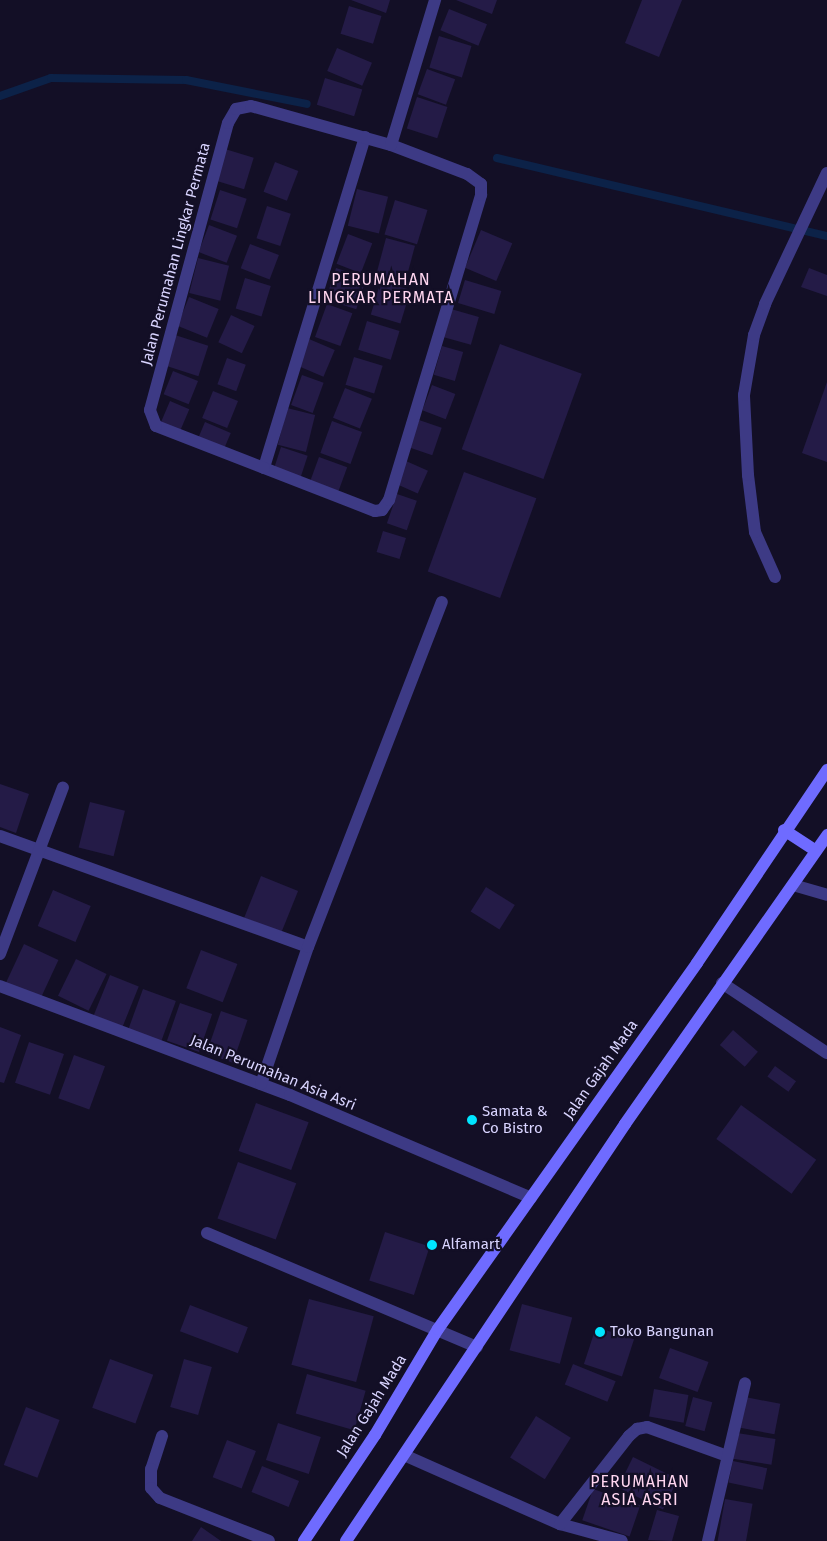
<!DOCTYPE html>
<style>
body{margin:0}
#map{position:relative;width:827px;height:1541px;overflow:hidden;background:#130f26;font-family:"Fira Sans",sans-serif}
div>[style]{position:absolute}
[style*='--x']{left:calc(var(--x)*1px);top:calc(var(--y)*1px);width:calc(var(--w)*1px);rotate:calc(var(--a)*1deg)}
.stream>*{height:8px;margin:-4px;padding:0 4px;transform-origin:4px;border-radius:4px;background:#0c2248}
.building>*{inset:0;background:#241b47;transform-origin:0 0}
.lane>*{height:12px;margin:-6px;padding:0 6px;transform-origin:6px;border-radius:6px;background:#3d3a85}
.street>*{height:12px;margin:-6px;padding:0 6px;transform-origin:6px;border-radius:6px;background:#3d3a85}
.secondary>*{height:12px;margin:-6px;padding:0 6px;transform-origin:6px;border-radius:6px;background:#6f6bff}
.dots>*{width:14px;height:14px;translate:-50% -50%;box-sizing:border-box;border:2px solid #130f26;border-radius:50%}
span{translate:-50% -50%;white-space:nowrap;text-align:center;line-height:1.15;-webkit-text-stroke:4.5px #130f26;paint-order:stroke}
.street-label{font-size:15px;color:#d9d4ff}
.poi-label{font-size:15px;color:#d9d4ff}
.left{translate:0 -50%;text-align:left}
.neighbourhood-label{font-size:16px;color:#ffd6f0;letter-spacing:1px}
</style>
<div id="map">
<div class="stream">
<i style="--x:0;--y:96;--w:54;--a:-19.4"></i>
<i style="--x:51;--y:78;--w:135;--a:0.8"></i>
<i style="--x:186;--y:80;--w:123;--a:11.2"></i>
<i style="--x:497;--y:158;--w:339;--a:13.3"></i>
</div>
<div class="building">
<i style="clip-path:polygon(351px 0,390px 0,386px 13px)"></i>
<i style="clip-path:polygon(456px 0,497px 0,492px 14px)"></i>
<i style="clip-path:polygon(642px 0,682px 0,659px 57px,625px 43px)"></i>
<i style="left:349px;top:6px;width:34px;height:29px;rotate:17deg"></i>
<i style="left:449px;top:9px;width:41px;height:23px;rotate:22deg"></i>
<i style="left:439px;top:36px;width:34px;height:33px;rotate:17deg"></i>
<i style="left:337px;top:48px;width:38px;height:25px;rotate:23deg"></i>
<i style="left:427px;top:69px;width:30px;height:27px;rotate:20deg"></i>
<i style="left:325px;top:78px;width:39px;height:28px;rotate:17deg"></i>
<i style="left:417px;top:97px;width:32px;height:33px;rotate:18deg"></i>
<i style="left:225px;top:149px;width:30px;height:33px;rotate:17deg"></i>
<i style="left:275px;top:162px;width:25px;height:32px;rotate:21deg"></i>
<i style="left:357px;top:189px;width:32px;height:38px;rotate:14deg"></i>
<i style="left:220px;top:190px;width:28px;height:31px;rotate:18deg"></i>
<i style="left:395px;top:200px;width:34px;height:36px;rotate:17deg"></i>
<i style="left:267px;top:206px;width:25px;height:34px;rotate:18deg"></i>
<i style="left:209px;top:225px;width:30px;height:29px;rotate:21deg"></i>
<i style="left:481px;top:230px;width:34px;height:41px;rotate:23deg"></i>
<i style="left:348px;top:234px;width:26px;height:32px;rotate:21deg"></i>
<i style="left:386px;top:238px;width:30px;height:39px;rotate:15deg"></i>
<i style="left:250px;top:244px;width:31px;height:26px;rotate:21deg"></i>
<i style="left:198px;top:258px;width:32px;height:36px;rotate:14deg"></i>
<i style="left:336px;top:268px;width:32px;height:33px;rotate:18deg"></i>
<i style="clip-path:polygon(809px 268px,827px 275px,827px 296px,801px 287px)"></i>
<i style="left:245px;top:278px;width:27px;height:32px;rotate:17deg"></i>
<i style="left:465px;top:280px;width:38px;height:24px;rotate:17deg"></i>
<i style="left:381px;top:281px;width:31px;height:35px;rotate:17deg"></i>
<i style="left:189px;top:297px;width:32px;height:31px;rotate:22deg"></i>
<i style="left:327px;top:304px;width:27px;height:35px;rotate:20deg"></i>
<i style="left:451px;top:309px;width:29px;height:29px;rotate:16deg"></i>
<i style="left:231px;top:315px;width:26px;height:30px;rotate:25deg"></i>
<i style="left:367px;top:321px;width:34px;height:30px;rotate:17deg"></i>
<i style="left:175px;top:335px;width:35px;height:32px;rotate:18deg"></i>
<i style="left:309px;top:339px;width:28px;height:29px;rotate:23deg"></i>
<i style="left:500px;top:344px;width:87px;height:112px;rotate:20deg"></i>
<i style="left:442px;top:346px;width:22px;height:30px;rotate:16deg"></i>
<i style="left:354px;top:357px;width:30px;height:29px;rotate:17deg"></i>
<i style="left:227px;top:358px;width:20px;height:28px;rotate:20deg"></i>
<i style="left:173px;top:371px;width:27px;height:25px;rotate:22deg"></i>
<i style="left:302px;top:375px;width:23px;height:32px;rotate:20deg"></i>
<i style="clip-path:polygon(827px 382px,827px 462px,802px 453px)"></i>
<i style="left:432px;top:385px;width:25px;height:27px;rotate:21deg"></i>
<i style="left:345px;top:388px;width:29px;height:32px;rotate:22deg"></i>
<i style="left:213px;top:391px;width:27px;height:29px;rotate:22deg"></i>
<i style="left:170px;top:401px;width:21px;height:27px;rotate:23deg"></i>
<i style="left:287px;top:408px;width:29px;height:38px;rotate:14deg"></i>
<i style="left:419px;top:420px;width:24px;height:29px;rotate:19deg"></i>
<i style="left:332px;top:421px;width:32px;height:34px;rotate:20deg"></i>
<i style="left:205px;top:422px;width:28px;height:17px;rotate:23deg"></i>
<i style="left:281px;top:447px;width:28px;height:25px;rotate:18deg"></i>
<i style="left:319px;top:457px;width:30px;height:28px;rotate:20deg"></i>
<i style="left:406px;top:461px;width:24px;height:25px;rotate:24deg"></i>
<i style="left:464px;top:472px;width:77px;height:106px;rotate:20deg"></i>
<i style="left:397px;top:494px;width:21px;height:31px;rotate:19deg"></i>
<i style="left:383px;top:531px;width:24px;height:22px;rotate:17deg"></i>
<i style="clip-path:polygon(0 784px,29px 794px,16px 833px,0 827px)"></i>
<i style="left:90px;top:802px;width:36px;height:47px;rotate:14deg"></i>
<i style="left:261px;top:876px;width:40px;height:45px;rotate:22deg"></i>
<i style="left:486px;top:887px;width:34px;height:29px;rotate:32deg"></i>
<i style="left:53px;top:890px;width:41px;height:39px;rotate:23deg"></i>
<i style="left:24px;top:944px;width:38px;height:44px;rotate:25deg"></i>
<i style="left:201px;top:950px;width:39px;height:41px;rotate:21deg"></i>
<i style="left:76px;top:959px;width:34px;height:41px;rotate:26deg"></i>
<i style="left:110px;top:975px;width:31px;height:44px;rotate:22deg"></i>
<i style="left:143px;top:989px;width:35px;height:46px;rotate:20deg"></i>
<i style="left:180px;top:1003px;width:34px;height:40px;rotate:19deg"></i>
<i style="left:221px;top:1011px;width:28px;height:45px;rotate:19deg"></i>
<i style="clip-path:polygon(0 1027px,21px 1035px,4px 1083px,0 1082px)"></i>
<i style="left:733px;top:1030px;width:33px;height:20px;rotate:41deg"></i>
<i style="left:29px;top:1042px;width:37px;height:43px;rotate:19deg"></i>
<i style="left:74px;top:1055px;width:33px;height:46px;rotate:20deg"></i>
<i style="left:775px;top:1066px;width:26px;height:13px;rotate:36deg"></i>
<i style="left:256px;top:1103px;width:56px;height:51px;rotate:20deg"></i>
<i style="left:741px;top:1105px;width:93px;height:42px;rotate:36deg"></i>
<i style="left:238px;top:1162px;width:62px;height:60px;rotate:20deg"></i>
<i style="left:385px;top:1232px;width:47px;height:51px;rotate:18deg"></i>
<i style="left:309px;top:1299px;width:67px;height:68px;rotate:15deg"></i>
<i style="left:522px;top:1304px;width:52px;height:48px;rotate:15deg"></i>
<i style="left:190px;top:1305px;width:62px;height:28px;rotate:21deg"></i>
<i style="left:596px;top:1327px;width:40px;height:39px;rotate:18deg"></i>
<i style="left:670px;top:1348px;width:41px;height:32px;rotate:20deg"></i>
<i style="left:110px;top:1359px;width:46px;height:52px;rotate:20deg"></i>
<i style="left:184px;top:1359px;width:29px;height:50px;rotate:16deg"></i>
<i style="left:573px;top:1364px;width:46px;height:22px;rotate:22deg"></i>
<i style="left:307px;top:1374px;width:61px;height:41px;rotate:16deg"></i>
<i style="left:654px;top:1389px;width:35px;height:28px;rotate:10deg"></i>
<i style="left:693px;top:1397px;width:20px;height:30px;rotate:15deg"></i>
<i style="left:745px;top:1397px;width:36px;height:31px;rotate:11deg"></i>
<i style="left:26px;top:1407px;width:36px;height:62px;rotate:21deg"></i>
<i style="left:536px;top:1416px;width:41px;height:49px;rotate:32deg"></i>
<i style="left:278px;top:1423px;width:45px;height:39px;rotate:18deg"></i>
<i style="left:737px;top:1433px;width:39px;height:26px;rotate:9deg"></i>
<i style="left:227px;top:1440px;width:31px;height:40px;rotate:21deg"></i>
<i style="left:633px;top:1457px;width:50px;height:34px;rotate:26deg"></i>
<i style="left:733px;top:1461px;width:35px;height:22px;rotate:12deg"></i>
<i style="left:262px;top:1466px;width:40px;height:28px;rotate:22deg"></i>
<i style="left:593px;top:1489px;width:50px;height:33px;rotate:19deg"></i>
<i style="left:725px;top:1499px;width:28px;height:43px;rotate:10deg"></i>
<i style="clip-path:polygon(657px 1510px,679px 1516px,672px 1541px,648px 1540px)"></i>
<i style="clip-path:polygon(201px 1527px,221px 1541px,192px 1541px)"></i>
</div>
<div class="lane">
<i style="--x:775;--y:577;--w:49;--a:-114"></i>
<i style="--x:755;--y:532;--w:57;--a:-97"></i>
<i style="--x:748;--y:475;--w:80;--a:-92.9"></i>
<i style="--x:744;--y:395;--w:61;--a:-80.5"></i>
<i style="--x:754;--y:335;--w:33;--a:-70"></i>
<i style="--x:765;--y:304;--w:145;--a:-64.7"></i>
<i style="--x:722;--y:983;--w:126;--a:33.7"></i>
</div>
<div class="street">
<i style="--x:365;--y:137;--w:346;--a:107"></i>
<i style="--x:264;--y:468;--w:119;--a:21.2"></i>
<i style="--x:375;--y:511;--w:7;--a:-8"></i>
<i style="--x:382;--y:510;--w:12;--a:-55"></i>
<i style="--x:389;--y:500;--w:319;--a:-73.2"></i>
<i style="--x:481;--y:195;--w:11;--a:-90"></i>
<i style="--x:481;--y:184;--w:17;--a:-144"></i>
<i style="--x:467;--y:174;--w:81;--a:-159.1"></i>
<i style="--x:264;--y:468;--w:116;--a:-158.7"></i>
<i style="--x:156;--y:426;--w:17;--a:-111"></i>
<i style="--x:150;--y:410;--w:297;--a:-74.8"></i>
<i style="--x:228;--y:123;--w:16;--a:-60"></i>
<i style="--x:236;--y:109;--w:15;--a:-11"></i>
<i style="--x:251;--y:106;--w:145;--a:15.6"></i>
<i style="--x:391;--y:145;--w:152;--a:-73.1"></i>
<i style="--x:0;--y:836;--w:327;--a:19.8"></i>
<i style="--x:793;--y:885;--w:35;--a:16"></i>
<i style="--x:0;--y:954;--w:178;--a:-69.3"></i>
<i style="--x:0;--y:986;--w:310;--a:20.6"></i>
<i style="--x:290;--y:1095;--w:262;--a:23.1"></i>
<i style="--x:261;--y:1084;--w:145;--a:-71.1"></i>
<i style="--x:308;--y:947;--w:370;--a:-68.8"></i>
<i style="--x:207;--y:1233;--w:293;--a:22.9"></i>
<i style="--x:162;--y:1436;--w:35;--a:108"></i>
<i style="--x:151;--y:1469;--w:19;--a:90"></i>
<i style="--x:151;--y:1488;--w:13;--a:48"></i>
<i style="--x:160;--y:1498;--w:117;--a:21.5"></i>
<i style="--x:404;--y:1455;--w:171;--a:23.9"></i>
<i style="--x:560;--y:1524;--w:64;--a:15.3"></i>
<i style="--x:560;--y:1524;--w:112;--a:-51.9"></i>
<i style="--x:629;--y:1436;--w:11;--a:-41"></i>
<i style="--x:637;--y:1429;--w:10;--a:-11"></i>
<i style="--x:647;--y:1427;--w:85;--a:19.9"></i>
<i style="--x:708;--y:1541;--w:162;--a:-76.8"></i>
</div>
<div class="secondary">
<i style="--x:784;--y:830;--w:38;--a:33"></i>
<i style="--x:304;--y:1541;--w:128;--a:-56.2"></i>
<i style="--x:375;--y:1435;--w:123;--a:-59.3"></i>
<i style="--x:438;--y:1329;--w:448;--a:-54.7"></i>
<i style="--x:697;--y:963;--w:233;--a:-56"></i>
<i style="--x:346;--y:1541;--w:502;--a:-56.21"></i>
<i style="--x:625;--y:1124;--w:353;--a:-55"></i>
</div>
<div class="dots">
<i style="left:472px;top:1120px;background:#00e5ff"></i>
<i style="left:432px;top:1245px;background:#00e5ff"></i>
<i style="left:600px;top:1332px;background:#00e5ff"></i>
</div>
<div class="street-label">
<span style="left:176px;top:254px;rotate:-75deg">Jalan Perumahan Lingkar Permata</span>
<span style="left:601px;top:1070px;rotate:-55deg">Jalan Gajah Mada</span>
<span style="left:273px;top:1073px;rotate:22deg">Jalan Perumahan Asia Asri</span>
<span style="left:372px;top:1406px;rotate:-58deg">Jalan Gajah Mada</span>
</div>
<div class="poi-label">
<span class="left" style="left:482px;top:1120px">Samata &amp;<br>Co Bistro</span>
<span class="left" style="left:442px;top:1245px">Alfamart</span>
<span class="left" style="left:610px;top:1332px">Toko Bangunan</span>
</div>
<div class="neighbourhood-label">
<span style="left:381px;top:289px">PERUMAHAN<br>LINGKAR PERMATA</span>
<span style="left:640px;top:1491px">PERUMAHAN<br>ASIA ASRI</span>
</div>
</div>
